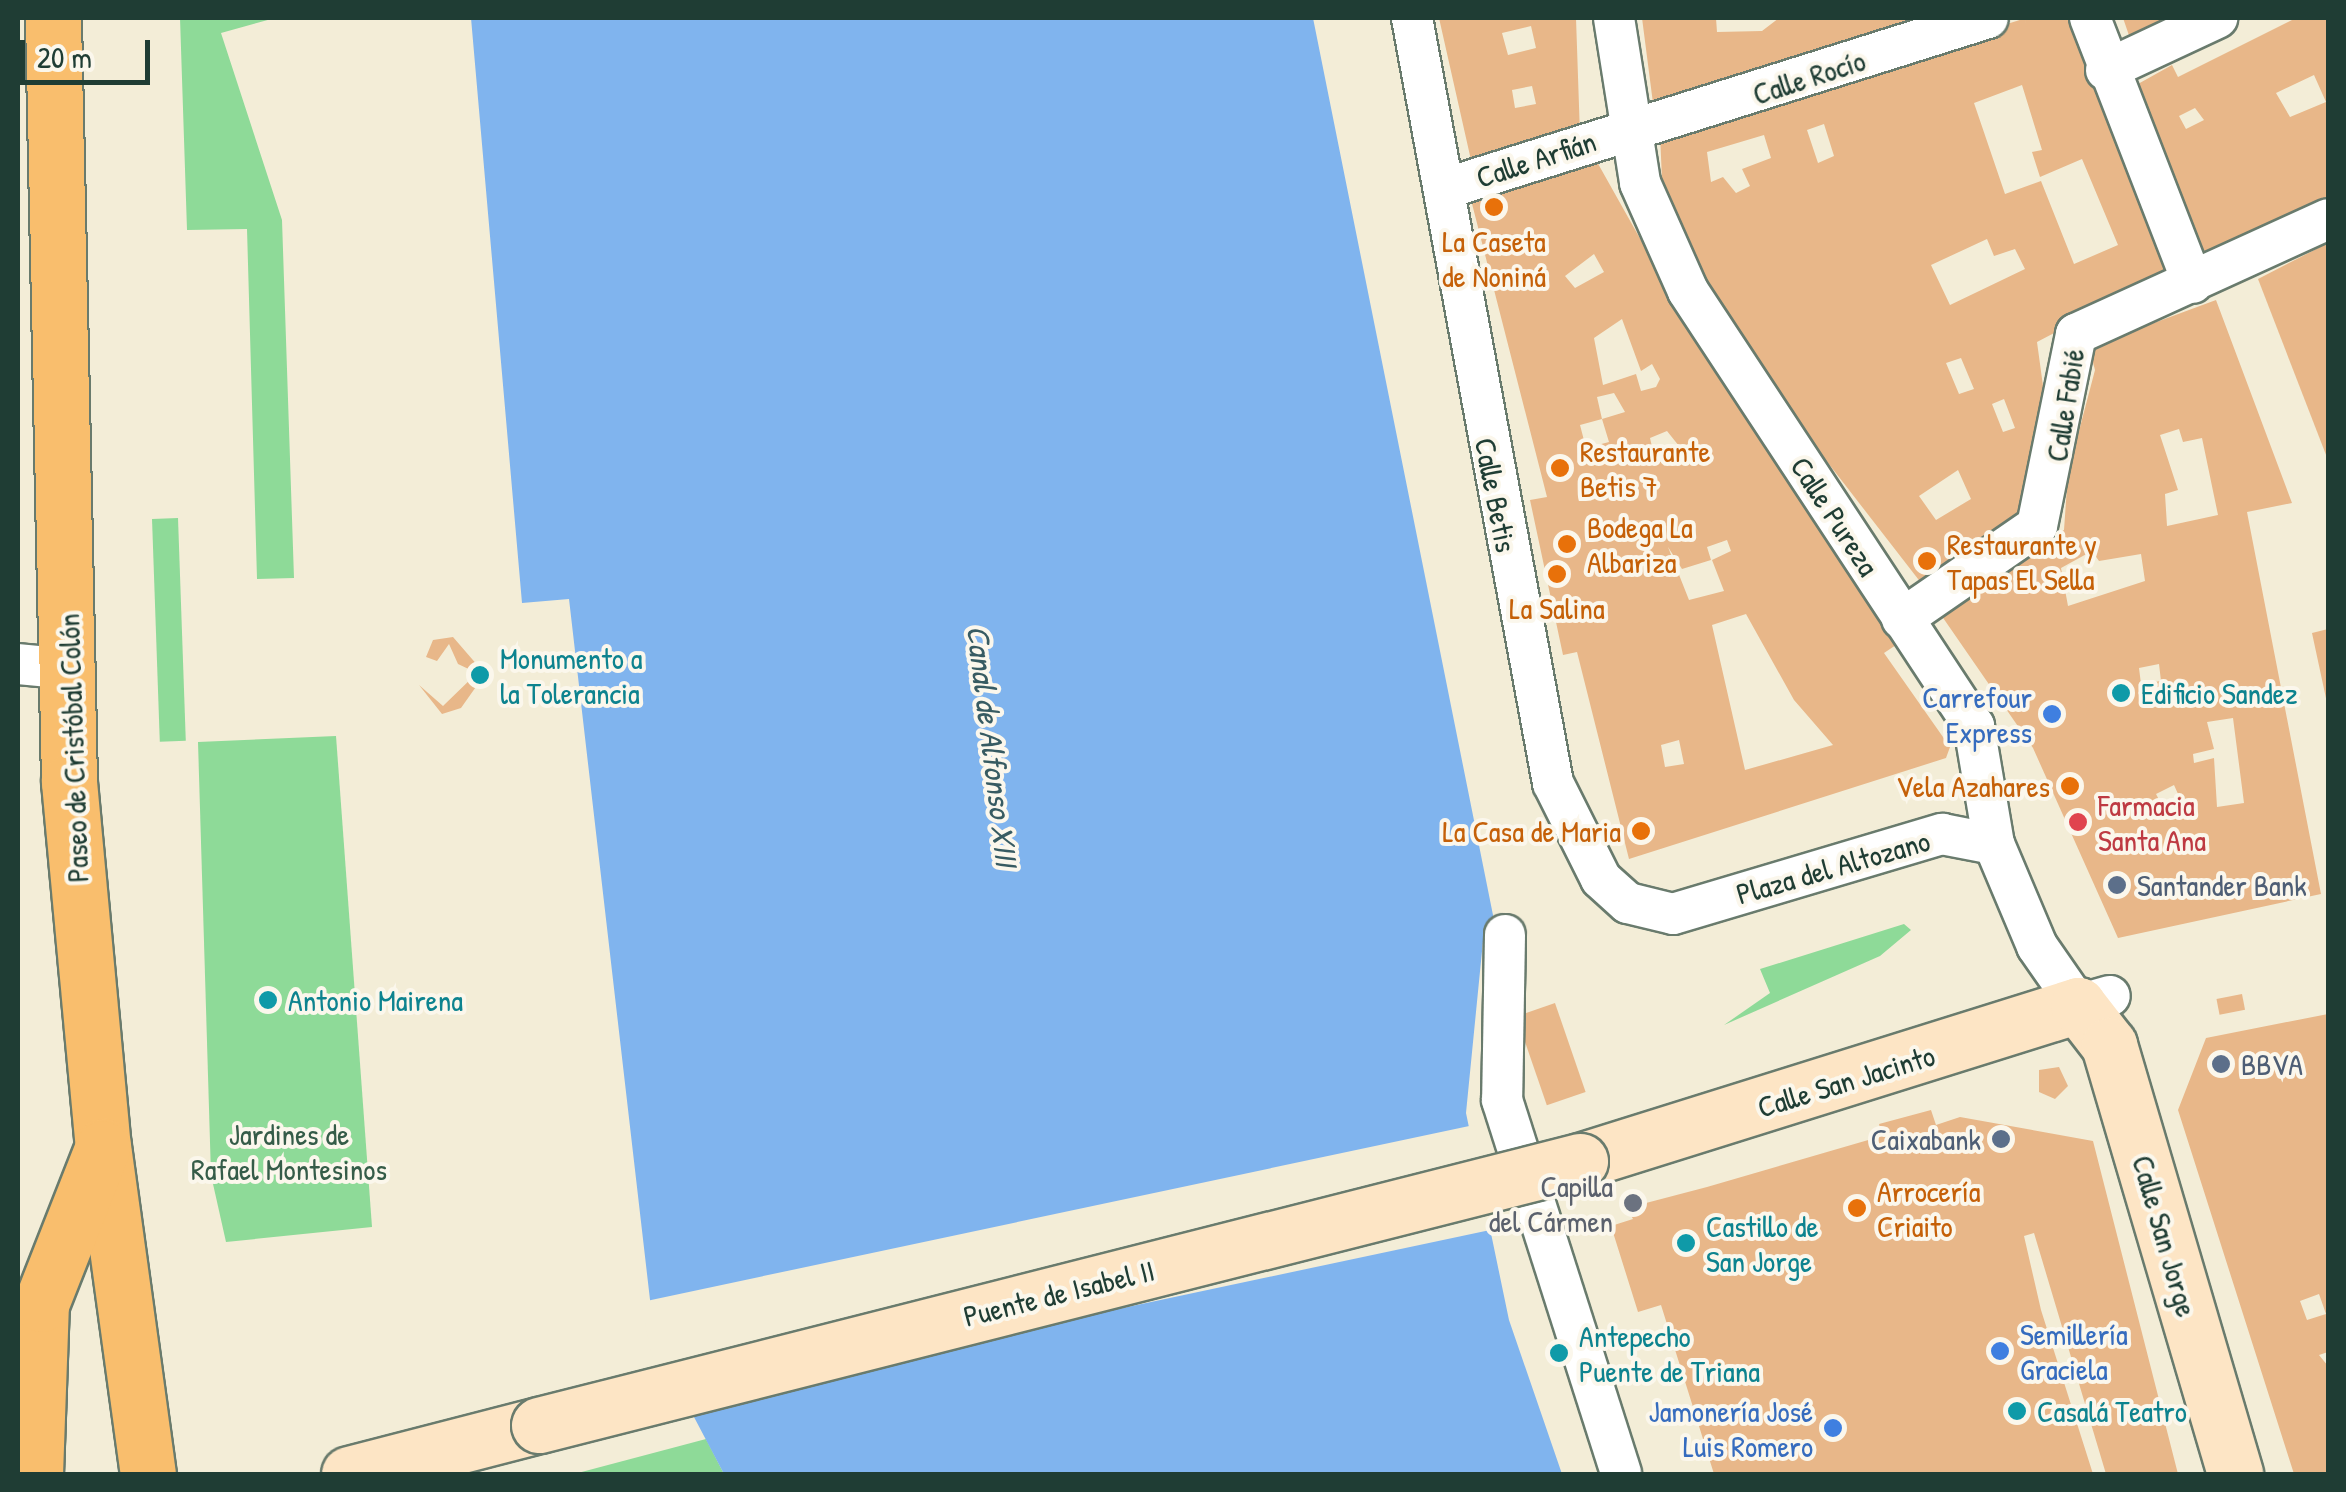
<!DOCTYPE html>
<meta charset="utf-8">
<style>
body{margin:0}
#map{position:relative;width:2346px;height:1492px;overflow:hidden;background:#f3edd7;font-family:"Patrick Hand",sans-serif}
div>[style]{position:absolute}
[style*='--x']{left:calc(var(--x)*1px);top:calc(var(--y)*1px);width:calc(var(--w)*1px);rotate:calc(var(--a)*1deg)}
.green>*{inset:0;background:#8eda98;transform-origin:0 0}
.water>*{inset:0;background:#80b4ee}
.pier>*{inset:0;background:#f3edd7;transform-origin:0 0}
.building>*{inset:0;background:#e8b789;transform-origin:0 0}
.roads{filter:drop-shadow(2px 0 #697b6d) drop-shadow(-2px 0 #697b6d) drop-shadow(0 2px #697b6d) drop-shadow(0 -2px #697b6d)}
.street>*{height:40px;margin:-20px;padding:0 20px;transform-origin:20px;border-radius:20px;background:#fff}
.secondary>*{height:55px;margin:-27.5px;padding:0 27.5px;transform-origin:27.5px;border-radius:27.5px;background:#fde5c5}
.primary>*{height:55px;margin:-27.5px;padding:0 27.5px;transform-origin:27.5px;border-radius:27.5px;background:#f9be6d}
.bridges{filter:drop-shadow(2px 0 #697b6d) drop-shadow(-2px 0 #697b6d) drop-shadow(0 2px #697b6d) drop-shadow(0 -2px #697b6d)}
.secondary-bridge>*{height:55px;margin:-27.5px;padding:0 27.5px;transform-origin:27.5px;border-radius:27.5px;background:#fde5c5}
.dots>*{width:28px;height:28px;translate:-50% -50%;box-sizing:border-box;border:5px solid #fbf7ec;border-radius:50%}
span{translate:-50% -50%;white-space:nowrap;text-align:center;line-height:1.15;-webkit-text-stroke:8px #fbf7ec;paint-order:stroke}
.street-label{font-size:30px;color:#1f3d34}
.food-label{font-size:30px;color:#c56008}
.left{translate:0 -50%;text-align:left}
.right{translate:-100% -50%;text-align:right}
.culture-label{font-size:30px;color:#0d838f}
.shop-label{font-size:30px;color:#366cbe}
.health-label{font-size:30px;color:#be3a42}
.service-label{font-size:30px;color:#4e5e75}
.park-label{font-size:30px;color:#355c48}
.worship-label{font-size:30px;color:#5b616d}
.water-label{font-size:32px;color:#375b62;font-style:italic}
.frame{position:absolute;inset:0;border:20px solid #1f3d34;pointer-events:none}
.scale{position:absolute;left:20px;top:40px;width:130px;height:45px;box-sizing:border-box;border:5px solid #1f3d34;border-top:0;padding-left:12px;font-size:30px;line-height:35px;white-space:nowrap;color:#1f3d34;-webkit-text-stroke:8px #fbf7ec;paint-order:stroke}
</style>
<div id="map">
<div class="green">
<i style="clip-path:polygon(180px 18px,275px 18px,221px 33px,282px 220px,294px 578px,257px 579px,247px 229px,187px 230px)"></i>
<i style="left:178px;top:518px;width:223px;height:26px;rotate:88deg"></i>
<i style="clip-path:polygon(336px 736px,372px 1227px,226px 1242px,211px 1175px,198px 742px)"></i>
<i style="clip-path:polygon(1904px 924px,1911px 930px,1880px 956px,1724px 1025px,1770px 993px,1760px 969px)"></i>
<i style="clip-path:polygon(706px 1439px,724px 1474px,574px 1474px)"></i>
</div>
<div class="water">
<i style="clip-path:polygon(471px 18px,1313px 18px,1495px 925px,1484px 931px,1466px 1113px,1509px 1320px,1562px 1474px,724px 1474px,655px 1343px,569px 599px,522px 603px)"></i>
</div>
<div class="pier">
<i style="left:1474px;top:1125px;width:106px;height:852px;rotate:78deg"></i>
</div>
<div class="building">
<i style="clip-path:polygon(evenodd,1439px 18px,1576px 18px,1580px 135px,1473px 169px,1439px 18px,1531px 26px,1536px 48px,1508px 55px,1502px 33px,1531px 26px,1439px 18px,1532px 86px,1536px 104px,1515px 108px,1512px 90px,1532px 86px)"></i>
<i style="clip-path:polygon(1642px 18px,1716px 18px,1717px 32px,1762px 31px,1779px 18px,1948px 18px,1654px 111px)"></i>
<i style="clip-path:polygon(evenodd,2026px 18px,2076px 18px,2176px 269px,2037px 342px,2047px 415px,2020px 533px,1925px 588px,1794px 419px,1664px 225px,1660px 134px,2026px 18px,2022px 85px,2042px 150px,2032px 152px,2040px 177px,2082px 159px,2118px 245px,2074px 264px,2041px 181px,2005px 194px,1974px 103px,2022px 85px,2026px 18px,1824px 124px,1834px 156px,1818px 163px,1807px 130px,1824px 124px,2026px 18px,1764px 135px,1771px 158px,1742px 169px,1750px 186px,1736px 193px,1723px 177px,1711px 182px,1707px 152px,1764px 135px,2026px 18px,1987px 239px,1994px 256px,2015px 249px,2025px 269px,1950px 305px,1931px 265px,1987px 239px,2026px 18px,1961px 358px,1974px 389px,1959px 394px,1946px 363px,1961px 358px,2026px 18px,2004px 399px,2015px 428px,2003px 432px,1992px 404px,2004px 399px,2026px 18px,1958px 470px,1971px 499px,1936px 520px,1919px 496px,1958px 470px)"></i>
<i style="clip-path:polygon(2123px 18px,2189px 18px,2134px 50px)"></i>
<i style="clip-path:polygon(evenodd,2296px 18px,2328px 18px,2328px 212px,2193px 275px,2129px 89px,2172px 65px,2178px 77px,2296px 18px,2314px 75px,2326px 102px,2290px 117px,2276px 93px,2314px 75px,2296px 18px,2195px 108px,2204px 120px,2186px 129px,2179px 116px,2195px 108px)"></i>
<i style="clip-path:polygon(evenodd,1592px 153px,1715px 372px,1880px 616px,1896px 645px,1884px 653px,1950px 747px,1946px 758px,1629px 859px,1577px 652px,1563px 655px,1530px 500px,1547px 497px,1469px 192px,1592px 153px,1594px 254px,1604px 272px,1575px 288px,1565px 276px,1594px 254px,1592px 153px,1622px 319px,1641px 371px,1652px 364px,1660px 379px,1656px 387px,1641px 391px,1636px 374px,1603px 385px,1594px 338px,1622px 319px,1592px 153px,1614px 393px,1625px 412px,1602px 419px,1609px 442px,1586px 448px,1580px 425px,1602px 419px,1597px 397px,1614px 393px,1592px 153px,1667px 431px,1683px 451px,1656px 464px,1650px 438px,1667px 431px,1592px 153px,1727px 540px,1731px 551px,1712px 560px,1724px 591px,1689px 600px,1668px 547px,1682px 569px,1711px 560px,1707px 547px,1727px 540px,1592px 153px,1746px 614px,1794px 700px,1833px 745px,1745px 770px,1712px 625px,1746px 614px,1592px 153px,1679px 740px,1684px 764px,1665px 767px,1661px 745px,1679px 740px)"></i>
<i style="clip-path:polygon(2328px 243px,2328px 460px,2258px 279px)"></i>
<i style="clip-path:polygon(evenodd,2216px 300px,2292px 503px,2247px 512px,2321px 894px,2118px 938px,2033px 748px,1939px 612px,2064px 530px,2068px 473px,2095px 370px,2089px 347px,2216px 300px,2179px 429px,2183px 442px,2202px 438px,2218px 515px,2167px 526px,2165px 494px,2178px 490px,2160px 435px,2179px 429px,2216px 300px,2092px 551px,2099px 561px,2141px 554px,2145px 581px,2068px 606px,2061px 568px,2092px 551px,2216px 300px,2159px 664px,2161px 681px,2141px 684px,2139px 668px,2159px 664px,2216px 300px,2233px 718px,2244px 803px,2217px 807px,2214px 758px,2194px 763px,2193px 754px,2214px 749px,2207px 722px,2233px 718px,2216px 300px,2174px 785px,2183px 805px,2166px 813px,2156px 794px,2174px 785px)"></i>
<i style="clip-path:polygon(2328px 629px,2328px 703px,2327px 703px,2312px 633px)"></i>
<i style="clip-path:polygon(453px 637px,485px 674px,461px 708px,442px 714px,419px 685px,443px 706px,477px 673px,458px 664px,449px 644px,437px 661px,426px 657px,433px 640px)"></i>
<i style="left:2242px;top:994px;width:16px;height:26px;rotate:79deg"></i>
<i style="left:1555px;top:1003px;width:94px;height:41px;rotate:71deg"></i>
<i style="clip-path:polygon(evenodd,2328px 1014px,2328px 1352px,2319px 1355px,2328px 1366px,2328px 1474px,2294px 1474px,2178px 1110px,2206px 1038px,2328px 1014px,2319px 1294px,2326px 1314px,2307px 1320px,2300px 1301px,2319px 1294px)"></i>
<i style="clip-path:polygon(2059px 1067px,2068px 1086px,2055px 1099px,2039px 1092px,2039px 1070px)"></i>
<i style="clip-path:polygon(1931px 1110px,1936px 1125px,1960px 1117px,2093px 1141px,2178px 1474px,2106px 1474px,2034px 1233px,2024px 1236px,2041px 1310px,2093px 1474px,1714px 1474px,1661px 1305px,1638px 1312px,1611px 1226px,1633px 1219px,1621px 1197px,1636px 1190px,1646px 1203px,1707px 1187px,1882px 1136px,1879px 1124px)"></i>
</div>
<div class="roads">
<div class="street">
<i style="--x:1412;--y:18;--w:778;--a:79.56"></i>
<i style="--x:1553;--y:783;--w:107;--a:63.4"></i>
<i style="--x:1601;--y:879;--w:36;--a:42"></i>
<i style="--x:1628;--y:903;--w:46;--a:13.7"></i>
<i style="--x:1673;--y:914;--w:281;--a:-16.6"></i>
<i style="--x:1942;--y:834;--w:53;--a:10.9"></i>
<i style="--x:1614;--y:18;--w:167;--a:81"></i>
<i style="--x:1640;--y:183;--w:118;--a:66"></i>
<i style="--x:1688;--y:291;--w:521;--a:56.68"></i>
<i style="--x:1974;--y:726;--w:120;--a:80.4"></i>
<i style="--x:1994;--y:844;--w:111;--a:67.1"></i>
<i style="--x:2037;--y:946;--w:72;--a:55.2"></i>
<i style="--x:2078;--y:1005;--w:33;--a:-16"></i>
<i style="--x:2090;--y:18;--w:284;--a:68.8"></i>
<i style="--x:2106;--y:70;--w:123;--a:-25.1"></i>
<i style="--x:1444;--y:189;--w:570;--a:-17.45"></i>
<i style="--x:1902;--y:619;--w:164;--a:-34.6"></i>
<i style="--x:2037;--y:526;--w:196;--a:-78.5"></i>
<i style="--x:2076;--y:334;--w:277;--a:-24.5"></i>
<i style="--x:18;--y:664;--w:52;--a:5.5"></i>
<i style="--x:1505;--y:935;--w:165;--a:91"></i>
<i style="--x:1502;--y:1100;--w:392;--a:72.3"></i>
</div>
<div class="secondary">
<i style="--x:1580;--y:1161;--w:522;--a:-17.39"></i>
<i style="--x:2078;--y:1005;--w:51;--a:52.2"></i>
<i style="--x:2109;--y:1045;--w:447;--a:73.6"></i>
<i style="--x:349;--y:1474;--w:196;--a:-14.5"></i>
</div>
<div class="primary">
<i style="--x:53;--y:18;--w:764;--a:88.8"></i>
<i style="--x:69;--y:782;--w:366;--a:84.7"></i>
<i style="--x:103;--y:1146;--w:331;--a:82.2"></i>
<i style="--x:35;--y:1474;--w:170;--a:-88"></i>
<i style="--x:41;--y:1304;--w:167;--a:-68.5"></i>
</div>
</div>
<div class="bridges">
<div class="secondary-bridge">
<i style="--x:539;--y:1425;--w:1074;--a:-14.23"></i>
</div>
</div>
<div class="dots">
<i style="left:1494px;top:207px;background:#e8710a"></i>
<i style="left:1560px;top:468px;background:#e8710a"></i>
<i style="left:1567px;top:544px;background:#e8710a"></i>
<i style="left:1927px;top:561px;background:#e8710a"></i>
<i style="left:1557px;top:574px;background:#e8710a"></i>
<i style="left:480px;top:675px;background:#0f9aa8"></i>
<i style="left:2121px;top:693px;background:#0f9aa8"></i>
<i style="left:2052px;top:714px;background:#3f7fe0"></i>
<i style="left:2070px;top:786px;background:#e8710a"></i>
<i style="left:2078px;top:822px;background:#e0444e"></i>
<i style="left:1641px;top:831px;background:#e8710a"></i>
<i style="left:2117px;top:885px;background:#5c6f8a"></i>
<i style="left:268px;top:1000px;background:#0f9aa8"></i>
<i style="left:2221px;top:1064px;background:#5c6f8a"></i>
<i style="left:2001px;top:1139px;background:#5c6f8a"></i>
<i style="left:1633px;top:1203px;background:#6b7280"></i>
<i style="left:1857px;top:1208px;background:#e8710a"></i>
<i style="left:1686px;top:1243px;background:#0f9aa8"></i>
<i style="left:2000px;top:1351px;background:#3f7fe0"></i>
<i style="left:1559px;top:1353px;background:#0f9aa8"></i>
<i style="left:2017px;top:1411px;background:#0f9aa8"></i>
<i style="left:1833px;top:1428px;background:#3f7fe0"></i>
</div>
<div class="street-label">
<span style="left:1809px;top:77px;rotate:-18deg">Calle Rocío</span>
<span style="left:1536px;top:159px;rotate:-18deg">Calle Arfián</span>
<span style="left:2065px;top:405px;rotate:-81deg">Calle Fabié</span>
<span style="left:1496px;top:495px;rotate:79deg">Calle Betis</span>
<span style="left:1835px;top:516px;rotate:57deg">Calle Pureza</span>
<span style="left:73px;top:748px;rotate:-92deg">Paseo de Cristóbal Colón</span>
<span style="left:1833px;top:867px;rotate:-16deg">Plaza del Altozano</span>
<span style="left:1846px;top:1081px;rotate:-17deg">Calle San Jacinto</span>
<span style="left:2165px;top:1236px;rotate:74deg">Calle San Jorge</span>
<span style="left:1059px;top:1293px;rotate:-14deg">Puente de Isabel II</span>
</div>
<div class="food-label">
<span style="left:1494px;top:258px">La Caseta<br>de Noniná</span>
<span class="left" style="left:1580px;top:468px">Restaurante<br>Betis 7</span>
<span class="left" style="left:1587px;top:544px">Bodega La<br>Albariza</span>
<span class="left" style="left:1947px;top:561px">Restaurante y<br>Tapas El Sella</span>
<span style="left:1557px;top:608px">La Salina</span>
<span class="right" style="left:2050px;top:786px">Vela Azahares</span>
<span class="right" style="left:1621px;top:831px">La Casa de Maria</span>
<span class="left" style="left:1877px;top:1208px">Arrocería<br>Criaito</span>
</div>
<div class="culture-label">
<span class="left" style="left:500px;top:675px">Monumento a<br>la Tolerancia</span>
<span class="left" style="left:2141px;top:693px">Edificio Sandez</span>
<span class="left" style="left:288px;top:1000px">Antonio Mairena</span>
<span class="left" style="left:1706px;top:1243px">Castillo de<br>San Jorge</span>
<span class="left" style="left:1579px;top:1353px">Antepecho<br>Puente de Triana</span>
<span class="left" style="left:2037px;top:1411px">Casalá Teatro</span>
</div>
<div class="shop-label">
<span class="right" style="left:2032px;top:714px">Carrefour<br>Express</span>
<span class="left" style="left:2020px;top:1351px">Semillería<br>Graciela</span>
<span class="right" style="left:1813px;top:1428px">Jamonería José<br>Luis Romero</span>
</div>
<div class="health-label">
<span class="left" style="left:2098px;top:822px">Farmacia<br>Santa Ana</span>
</div>
<div class="service-label">
<span class="left" style="left:2137px;top:885px">Santander Bank</span>
<span class="left" style="left:2241px;top:1064px">BBVA</span>
<span class="right" style="left:1981px;top:1139px">Caixabank</span>
</div>
<div class="park-label">
<span style="left:289px;top:1151px">Jardines de<br>Rafael Montesinos</span>
</div>
<div class="worship-label">
<span class="right" style="left:1613px;top:1203px">Capilla<br>del Cármen</span>
</div>
<div class="water-label">
<span style="left:992px;top:746px;rotate:83deg">Canal de Alfonso XIII</span>
</div>
<div class="frame"></div>
<div class="scale">20 m</div>
</div>
